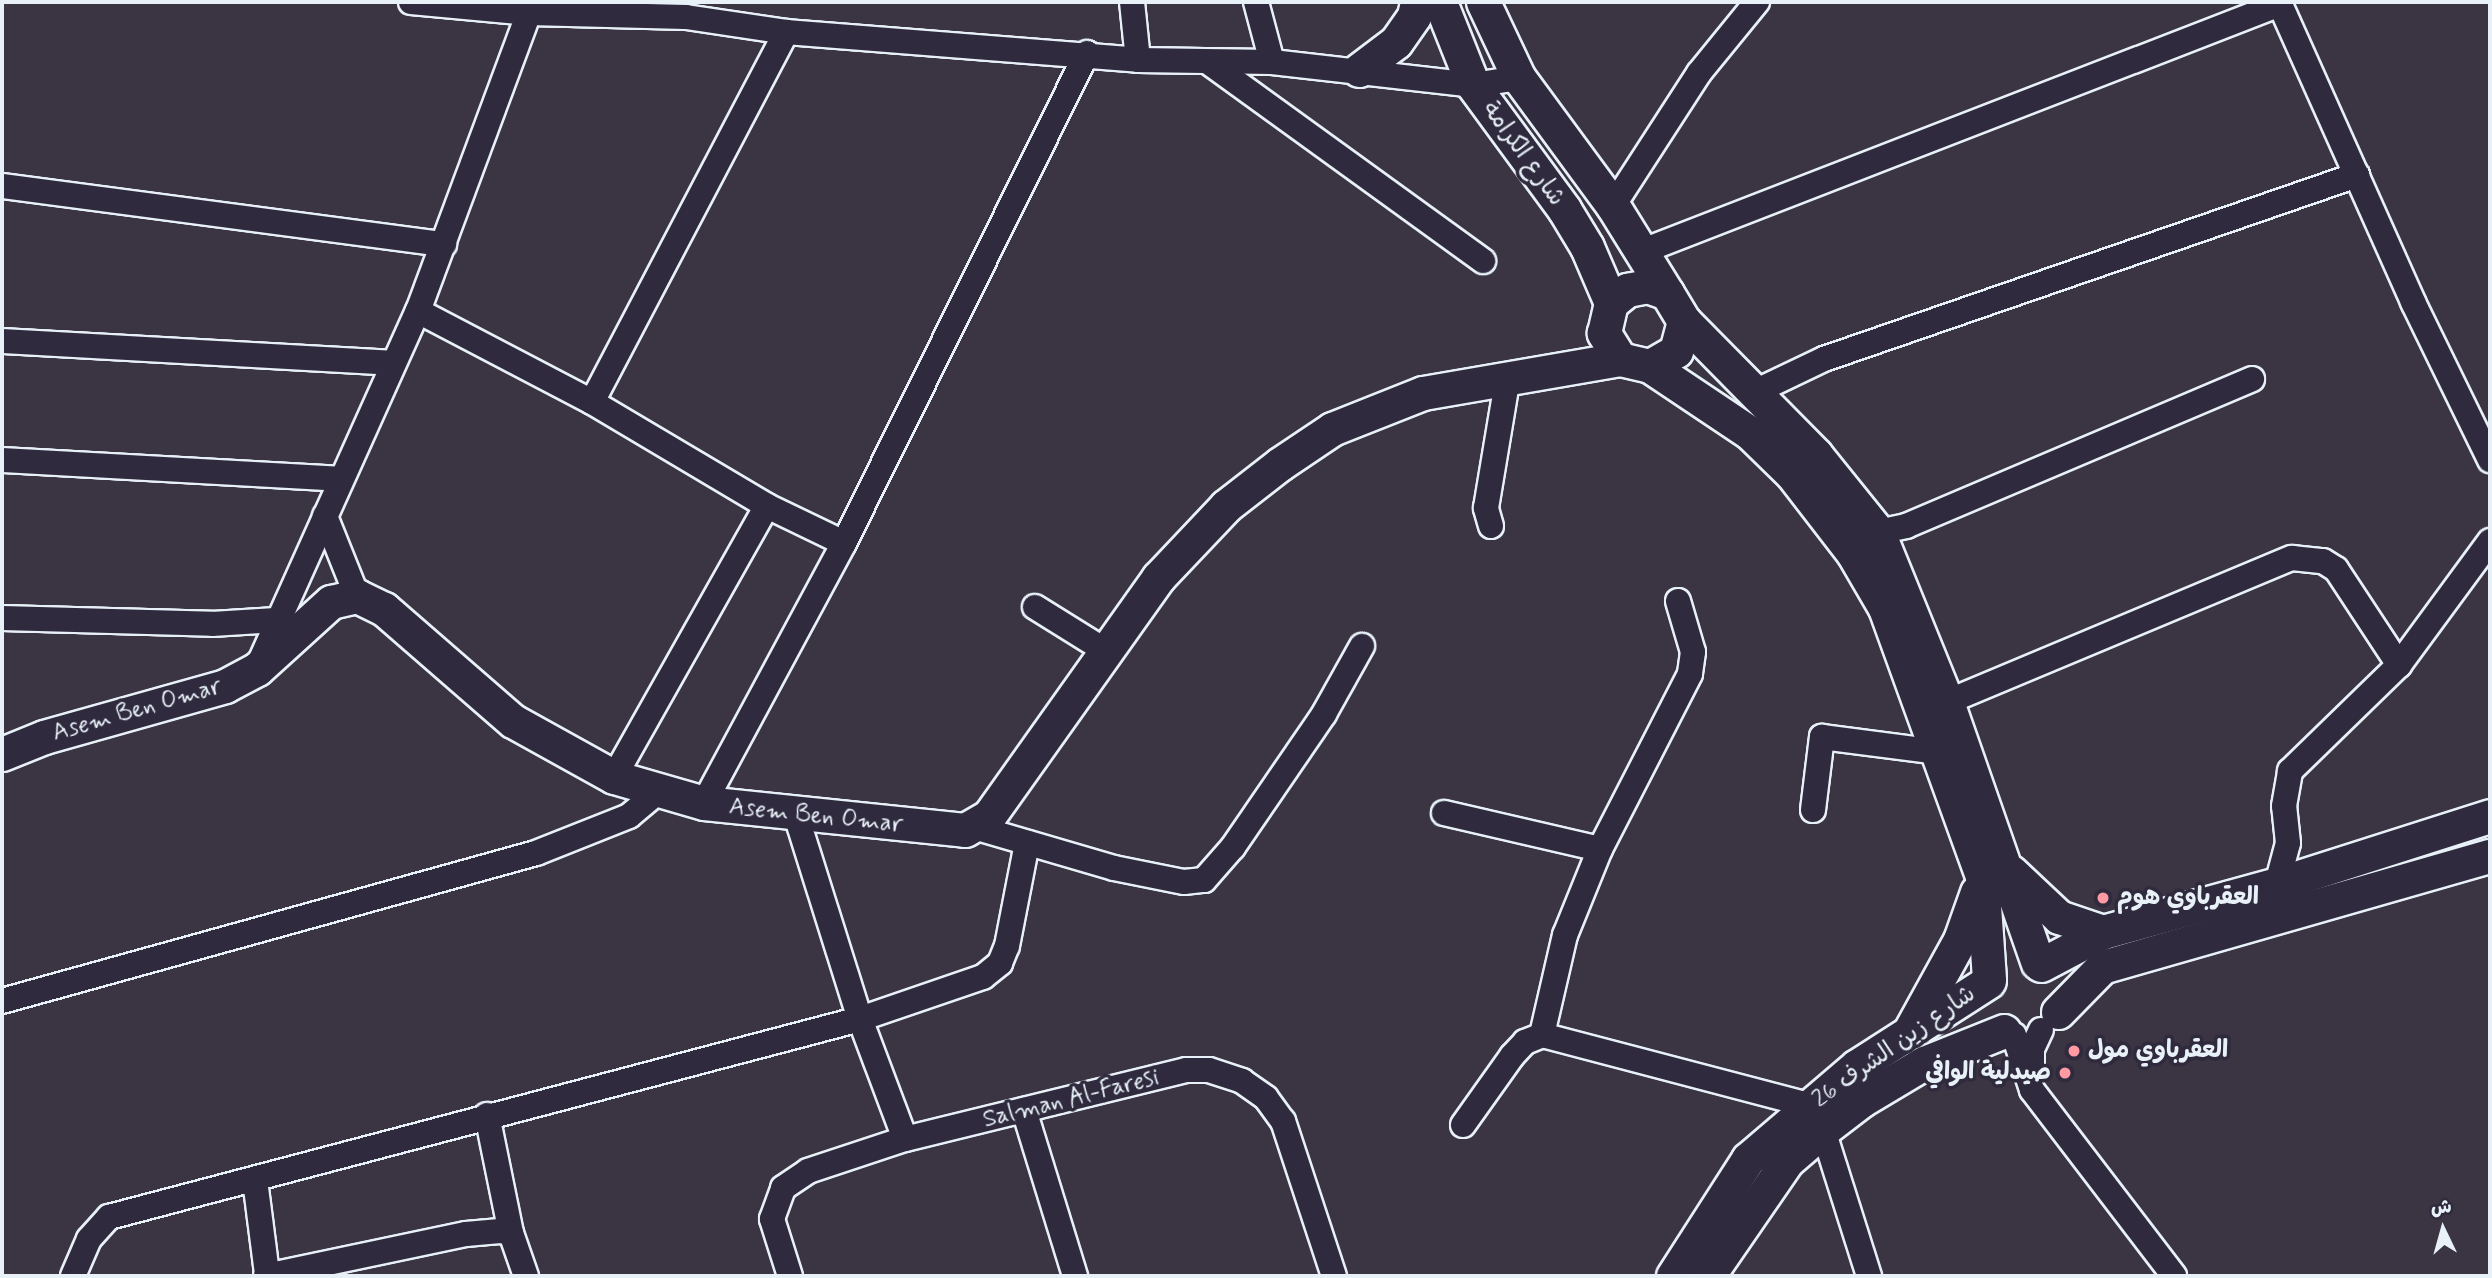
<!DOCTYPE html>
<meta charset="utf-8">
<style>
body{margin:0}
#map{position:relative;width:2492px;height:1278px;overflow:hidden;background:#3b3443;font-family:Mynerve,"Playpen Sans Arabic",sans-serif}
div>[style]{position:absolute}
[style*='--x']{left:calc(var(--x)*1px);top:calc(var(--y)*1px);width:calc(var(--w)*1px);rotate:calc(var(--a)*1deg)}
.roads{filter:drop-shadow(2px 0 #e8f1f8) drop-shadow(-2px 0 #e8f1f8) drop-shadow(0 2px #e8f1f8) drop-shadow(0 -2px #e8f1f8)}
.street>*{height:24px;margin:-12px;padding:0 12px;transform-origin:12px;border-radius:12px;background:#2f2a3d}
.secondary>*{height:33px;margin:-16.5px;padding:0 16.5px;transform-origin:16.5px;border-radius:16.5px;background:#2f2a3d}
.dots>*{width:19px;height:19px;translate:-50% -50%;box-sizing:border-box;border:4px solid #2f2a3d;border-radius:50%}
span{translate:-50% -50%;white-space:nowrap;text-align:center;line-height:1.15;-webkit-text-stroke:7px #2f2a3d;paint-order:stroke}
.street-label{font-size:24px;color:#e8f1f8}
.poi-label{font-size:24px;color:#e8f1f8;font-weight:700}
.left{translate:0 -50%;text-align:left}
.right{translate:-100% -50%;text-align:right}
.frame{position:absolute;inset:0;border:4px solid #e8f1f8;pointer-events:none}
.north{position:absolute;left:2408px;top:1194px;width:70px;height:70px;-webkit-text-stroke:5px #2f2a3d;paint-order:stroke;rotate:355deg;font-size:19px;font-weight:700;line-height:28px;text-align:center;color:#e8f1f8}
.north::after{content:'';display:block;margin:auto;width:24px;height:32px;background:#e8f1f8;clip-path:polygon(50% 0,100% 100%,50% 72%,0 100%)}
</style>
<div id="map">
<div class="roads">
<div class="street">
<i style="--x:411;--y:2;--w:119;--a:5.3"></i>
<i style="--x:529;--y:13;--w:157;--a:1.5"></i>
<i style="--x:686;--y:17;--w:101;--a:8.5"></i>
<i style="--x:786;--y:32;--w:353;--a:4.5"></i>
<i style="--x:1138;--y:60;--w:134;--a:0.9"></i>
<i style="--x:1272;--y:62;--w:202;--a:6.5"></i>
<i style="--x:1473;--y:85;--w:47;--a:-8.7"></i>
<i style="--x:1132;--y:2;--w:58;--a:84.1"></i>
<i style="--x:1256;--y:2;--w:62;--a:75.1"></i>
<i style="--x:2279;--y:2;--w:329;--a:65.9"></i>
<i style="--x:2413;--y:302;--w:176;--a:64"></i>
<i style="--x:1211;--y:64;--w:336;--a:35.9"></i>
<i style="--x:2;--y:186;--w:446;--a:7.5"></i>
<i style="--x:1613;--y:206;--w:158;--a:-57.1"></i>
<i style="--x:1699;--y:73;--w:92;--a:-50.8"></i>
<i style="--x:1643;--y:251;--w:683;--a:-21.19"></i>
<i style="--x:418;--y:311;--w:196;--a:27.6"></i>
<i style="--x:592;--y:402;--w:204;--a:30.7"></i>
<i style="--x:767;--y:506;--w:85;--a:25.7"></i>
<i style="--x:2;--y:341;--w:391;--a:3.2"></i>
<i style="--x:1755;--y:392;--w:76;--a:-25.6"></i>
<i style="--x:1824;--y:359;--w:564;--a:-19.05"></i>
<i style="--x:592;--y:402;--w:418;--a:-62.3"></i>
<i style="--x:2;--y:460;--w:339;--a:3.2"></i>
<i style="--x:325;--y:516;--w:86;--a:68.2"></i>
<i style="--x:1491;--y:526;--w:19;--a:-106"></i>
<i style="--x:1486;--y:508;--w:134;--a:-80.5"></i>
<i style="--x:1878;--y:532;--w:29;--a:-12"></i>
<i style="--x:1906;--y:526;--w:376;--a:-23"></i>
<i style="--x:1678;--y:601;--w:53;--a:73.6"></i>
<i style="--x:1693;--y:652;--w:22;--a:98"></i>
<i style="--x:1690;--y:674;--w:197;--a:117.2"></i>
<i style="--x:1600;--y:849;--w:93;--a:112.1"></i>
<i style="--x:1565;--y:935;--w:103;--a:103"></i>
<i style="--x:1542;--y:1035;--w:275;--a:14.7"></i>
<i style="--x:1035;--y:607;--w:81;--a:31.9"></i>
<i style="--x:2;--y:618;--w:210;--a:1.6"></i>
<i style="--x:212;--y:624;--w:64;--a:-3.6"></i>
<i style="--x:259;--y:664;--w:387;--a:-65.8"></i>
<i style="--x:418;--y:311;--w:318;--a:-69.6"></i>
<i style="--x:1947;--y:702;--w:374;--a:-22.7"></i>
<i style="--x:2292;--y:558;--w:31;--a:6"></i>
<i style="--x:2323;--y:561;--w:15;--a:32"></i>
<i style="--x:2336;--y:569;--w:115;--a:56.7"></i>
<i style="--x:614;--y:777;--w:311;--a:-60.6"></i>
<i style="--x:704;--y:803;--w:295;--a:-61.7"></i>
<i style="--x:844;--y:543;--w:547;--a:-63.62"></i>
<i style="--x:1813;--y:810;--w:74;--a:-83"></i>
<i style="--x:1822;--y:737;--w:116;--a:7.4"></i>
<i style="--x:1444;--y:813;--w:160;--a:13"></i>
<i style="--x:796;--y:815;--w:214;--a:72.6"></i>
<i style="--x:860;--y:1019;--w:128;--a:69.4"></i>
<i style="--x:974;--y:827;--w:146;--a:16.3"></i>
<i style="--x:1114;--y:868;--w:71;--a:11.3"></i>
<i style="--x:1184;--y:882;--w:20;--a:-6"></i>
<i style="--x:1204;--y:880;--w:44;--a:-48.7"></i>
<i style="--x:1233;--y:847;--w:161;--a:-55.6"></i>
<i style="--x:1324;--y:714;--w:78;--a:-60.8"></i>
<i style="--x:2277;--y:884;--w:42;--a:-75"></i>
<i style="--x:2288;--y:843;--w:37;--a:-96"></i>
<i style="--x:2284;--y:806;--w:36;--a:-80"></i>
<i style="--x:2290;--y:771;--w:152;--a:-44.2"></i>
<i style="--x:2399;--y:665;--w:154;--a:-53.7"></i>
<i style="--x:2;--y:1001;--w:554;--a:-15.49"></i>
<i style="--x:536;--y:853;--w:100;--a:-21.7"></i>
<i style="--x:629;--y:816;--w:40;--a:-40"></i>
<i style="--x:2014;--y:1035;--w:58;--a:71.9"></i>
<i style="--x:2032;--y:1090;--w:234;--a:52.6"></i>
<i style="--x:2032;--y:1075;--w:26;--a:-90"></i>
<i style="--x:2032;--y:1049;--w:21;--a:-65"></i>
<i style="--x:1024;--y:1110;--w:174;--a:72.9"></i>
<i style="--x:487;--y:1115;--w:120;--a:78.5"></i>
<i style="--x:1463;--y:1125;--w:85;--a:-54.6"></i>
<i style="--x:1512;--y:1056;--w:19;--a:-47"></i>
<i style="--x:1525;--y:1042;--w:18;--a:-22"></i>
<i style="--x:1823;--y:1130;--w:153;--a:72.5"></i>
<i style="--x:255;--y:1180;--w:95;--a:82.7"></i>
<i style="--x:73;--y:1276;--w:40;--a:-66.6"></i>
<i style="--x:89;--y:1239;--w:30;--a:-48"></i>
<i style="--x:109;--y:1217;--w:777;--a:-14.77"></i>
<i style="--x:860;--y:1019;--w:130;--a:-18.9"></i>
<i style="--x:983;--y:977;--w:22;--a:-39"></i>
<i style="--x:1000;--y:963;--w:18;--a:-68"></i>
<i style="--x:1007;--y:946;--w:105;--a:-79"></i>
<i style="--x:266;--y:1276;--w:204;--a:-11.9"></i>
<i style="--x:466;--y:1234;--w:34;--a:-5"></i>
<i style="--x:500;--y:1231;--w:11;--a:10"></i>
<i style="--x:511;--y:1233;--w:46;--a:70.8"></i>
<i style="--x:790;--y:1276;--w:60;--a:-107.5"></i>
<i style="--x:772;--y:1219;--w:33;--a:-70"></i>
<i style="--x:783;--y:1188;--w:30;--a:-34"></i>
<i style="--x:808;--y:1171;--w:102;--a:-18.3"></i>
<i style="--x:905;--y:1139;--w:289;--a:-13.8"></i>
<i style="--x:1186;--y:1070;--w:23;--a:0"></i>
<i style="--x:1209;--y:1070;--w:35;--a:18"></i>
<i style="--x:1242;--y:1081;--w:29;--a:35"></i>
<i style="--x:1266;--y:1098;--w:29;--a:54"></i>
<i style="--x:1283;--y:1121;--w:163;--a:71.8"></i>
</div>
<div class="secondary">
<i style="--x:1440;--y:2;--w:89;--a:68.3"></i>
<i style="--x:1473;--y:85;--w:154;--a:53.7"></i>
<i style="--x:1564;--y:209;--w:44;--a:58.8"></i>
<i style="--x:1587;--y:247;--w:61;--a:66.8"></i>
<i style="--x:1483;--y:2;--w:84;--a:64.7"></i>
<i style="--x:1519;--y:78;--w:159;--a:53.7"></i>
<i style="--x:1613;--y:206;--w:102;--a:58.2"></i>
<i style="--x:1359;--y:70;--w:46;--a:-37.1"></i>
<i style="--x:1396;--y:42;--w:32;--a:-55"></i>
<i style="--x:1414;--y:16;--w:14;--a:-78"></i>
<i style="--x:1684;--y:321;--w:31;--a:105"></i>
<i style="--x:1676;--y:351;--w:30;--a:150"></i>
<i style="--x:1650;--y:366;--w:31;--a:-167"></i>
<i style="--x:1620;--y:359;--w:31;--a:-122"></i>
<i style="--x:1604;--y:333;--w:31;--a:-77"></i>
<i style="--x:1611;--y:303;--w:21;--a:-39"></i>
<i style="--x:1627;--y:290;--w:20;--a:-11"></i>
<i style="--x:1647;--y:286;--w:21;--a:19"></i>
<i style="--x:1667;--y:293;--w:33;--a:59"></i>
<i style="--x:1684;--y:321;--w:188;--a:45.4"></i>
<i style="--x:1816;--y:455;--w:99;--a:51.2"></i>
<i style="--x:1878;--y:532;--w:183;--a:67.9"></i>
<i style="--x:1947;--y:702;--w:276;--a:70.8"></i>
<i style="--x:1650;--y:366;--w:120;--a:33.8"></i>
<i style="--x:1750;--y:433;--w:59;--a:44.3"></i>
<i style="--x:1792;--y:474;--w:100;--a:52.3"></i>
<i style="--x:1853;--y:553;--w:64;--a:59.8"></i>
<i style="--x:1885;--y:608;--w:285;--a:70.1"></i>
<i style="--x:1982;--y:876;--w:104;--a:86.1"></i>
<i style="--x:2;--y:754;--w:45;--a:-22"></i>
<i style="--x:44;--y:737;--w:188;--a:-15.7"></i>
<i style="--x:225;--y:686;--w:36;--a:-28"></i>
<i style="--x:257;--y:669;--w:100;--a:-42.2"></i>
<i style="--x:331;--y:602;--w:27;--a:-13"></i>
<i style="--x:357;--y:596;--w:30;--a:26"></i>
<i style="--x:384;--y:609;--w:171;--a:41"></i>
<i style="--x:513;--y:721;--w:115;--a:29"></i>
<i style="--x:614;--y:777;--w:94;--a:16.1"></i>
<i style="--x:704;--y:803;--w:262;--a:5.9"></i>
<i style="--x:965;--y:830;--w:28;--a:-30"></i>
<i style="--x:989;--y:816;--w:292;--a:-54.6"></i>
<i style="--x:1158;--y:578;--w:99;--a:-46.6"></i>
<i style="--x:1226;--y:506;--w:68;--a:-37.9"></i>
<i style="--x:1280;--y:464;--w:63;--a:-33.9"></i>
<i style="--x:1332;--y:429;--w:98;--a:-21.6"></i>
<i style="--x:1423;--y:393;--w:200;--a:-9.8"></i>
<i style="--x:2011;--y:872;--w:66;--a:43.2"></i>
<i style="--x:2059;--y:917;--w:46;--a:18.8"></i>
<i style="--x:2041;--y:965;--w:70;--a:-28"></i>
<i style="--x:2103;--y:932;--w:180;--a:-15.4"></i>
<i style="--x:2277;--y:884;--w:224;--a:-17.7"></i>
<i style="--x:2058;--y:1012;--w:63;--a:-45.6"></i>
<i style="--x:2102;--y:967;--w:404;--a:-16"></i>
<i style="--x:1911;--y:1029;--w:102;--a:-61.2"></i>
<i style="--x:1960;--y:940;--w:51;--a:-70.5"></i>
<i style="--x:1673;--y:1276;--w:139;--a:-57.3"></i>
<i style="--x:1748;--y:1159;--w:143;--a:-40.5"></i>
<i style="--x:1857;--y:1066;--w:156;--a:-32.7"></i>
<i style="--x:1708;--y:1276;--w:140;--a:-55.5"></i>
<i style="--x:1787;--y:1161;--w:48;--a:-40.7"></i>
<i style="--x:1823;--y:1130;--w:49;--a:-37.6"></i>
<i style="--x:1862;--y:1100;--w:72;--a:-30.8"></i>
<i style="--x:1924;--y:1063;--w:86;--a:-21.8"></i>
</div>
</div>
<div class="dots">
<i style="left:2103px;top:898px;background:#ff9aa2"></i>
<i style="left:2074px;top:1051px;background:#ff9aa2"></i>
<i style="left:2065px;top:1073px;background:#ff9aa2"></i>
</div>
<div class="street-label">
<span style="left:1523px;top:154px;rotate:54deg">شارع الكرامة</span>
<span style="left:137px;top:710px;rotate:-16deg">Asem Ben Omar</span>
<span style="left:816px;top:816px;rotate:6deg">Asem Ben Omar</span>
<span style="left:1894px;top:1047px;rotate:-35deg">شارع زين الشرف 26</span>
<span style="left:1071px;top:1099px;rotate:-14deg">Salman Al-Faresi</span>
</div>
<div class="poi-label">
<span class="left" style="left:2117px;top:898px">العقرباوي هوم</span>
<span class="left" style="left:2088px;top:1051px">العقرباوي مول</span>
<span class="right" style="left:2051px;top:1073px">صيدلية الوافي</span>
</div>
<div class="frame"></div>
<div class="north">ش</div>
</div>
